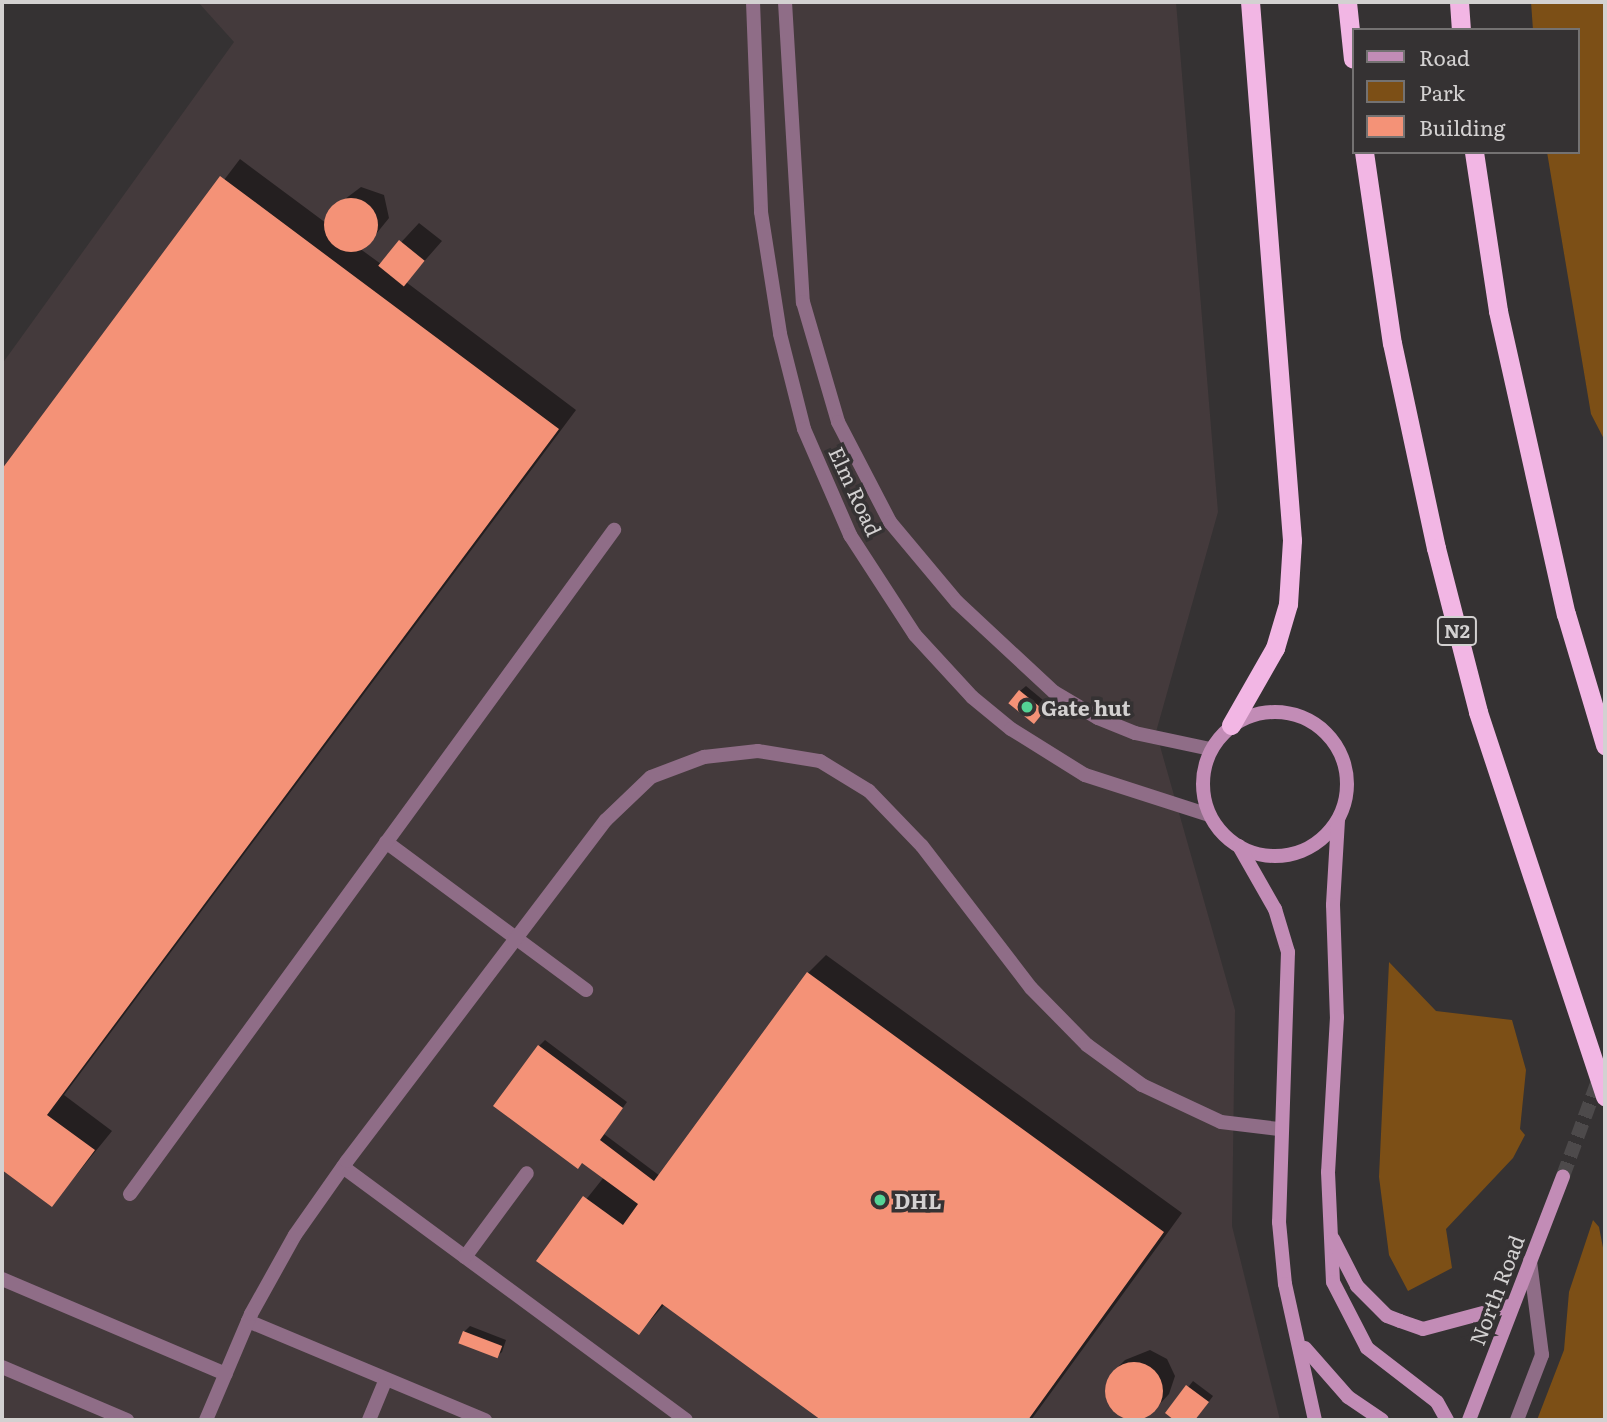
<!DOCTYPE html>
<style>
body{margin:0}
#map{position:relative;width:1607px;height:1422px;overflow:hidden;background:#353233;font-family:Literata,serif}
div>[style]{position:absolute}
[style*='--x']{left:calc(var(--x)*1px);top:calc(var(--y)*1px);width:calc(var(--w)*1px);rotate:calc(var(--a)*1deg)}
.built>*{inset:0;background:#443a3c}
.green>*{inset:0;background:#7c4f16}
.shadow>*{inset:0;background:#0007}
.building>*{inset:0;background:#f49277;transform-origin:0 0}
.round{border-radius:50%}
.secondary-tunnel>*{height:14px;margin-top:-7px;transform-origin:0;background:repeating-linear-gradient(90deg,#4d4a4b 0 14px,transparent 0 21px)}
.service>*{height:14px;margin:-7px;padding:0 7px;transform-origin:7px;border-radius:7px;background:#8f6d87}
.minor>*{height:14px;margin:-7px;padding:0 7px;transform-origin:7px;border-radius:7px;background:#8f6d87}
.secondary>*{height:14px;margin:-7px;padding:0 7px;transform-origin:7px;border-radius:7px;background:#c28cb6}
.secondary>.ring{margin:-7px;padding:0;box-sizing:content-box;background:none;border:14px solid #c28cb6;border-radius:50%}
.trunk>*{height:19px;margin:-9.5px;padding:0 9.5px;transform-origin:9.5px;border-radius:9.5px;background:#f2b6e4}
.dots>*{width:19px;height:19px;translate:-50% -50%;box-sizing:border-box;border:4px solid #353233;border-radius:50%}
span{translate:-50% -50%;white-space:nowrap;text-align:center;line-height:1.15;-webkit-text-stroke:7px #353233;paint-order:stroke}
.shield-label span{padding:2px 5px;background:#353233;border:2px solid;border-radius:5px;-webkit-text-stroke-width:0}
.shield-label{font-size:19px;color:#d3d1d1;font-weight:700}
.street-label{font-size:21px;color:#d3d1d1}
.poi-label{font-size:21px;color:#d3d1d1;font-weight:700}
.left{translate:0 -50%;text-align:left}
.frame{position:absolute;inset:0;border:4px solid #d3d1d1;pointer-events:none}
.legend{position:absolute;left:1352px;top:28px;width:228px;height:126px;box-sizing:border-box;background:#353233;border:2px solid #747272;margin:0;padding:9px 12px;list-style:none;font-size:21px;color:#d3d1d1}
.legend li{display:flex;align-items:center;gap:14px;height:35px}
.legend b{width:35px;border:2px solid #747272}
</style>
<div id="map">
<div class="built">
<i style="clip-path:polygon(198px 2px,1176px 2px,1218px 512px,1156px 732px,1235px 1010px,1232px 1226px,1280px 1420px,2px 1420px,2px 364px,234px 42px)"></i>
</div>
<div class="green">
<i style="clip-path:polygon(1531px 2px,1605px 2px,1605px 441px,1591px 414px,1547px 152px,1577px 152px,1577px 30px,1533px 30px)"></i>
<i style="clip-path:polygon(1389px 962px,1436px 1011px,1512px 1020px,1526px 1070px,1520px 1129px,1525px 1135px,1513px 1158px,1446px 1229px,1452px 1268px,1408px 1291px,1389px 1255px,1379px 1177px)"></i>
<i style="clip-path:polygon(1593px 1220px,1599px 1227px,1605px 1258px,1605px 1420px,1537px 1420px,1564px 1350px,1569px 1292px)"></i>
</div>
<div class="shadow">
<i style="clip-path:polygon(240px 159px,326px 223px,333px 208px,361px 187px,384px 195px,389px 218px,368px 244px,359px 248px,381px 264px,419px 223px,442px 241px,406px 282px,576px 410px,64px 1095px,112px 1131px,52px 1205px,2px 1168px,2px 472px)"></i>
<i style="clip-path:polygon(1026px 686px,1049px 705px,1040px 717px,1020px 691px)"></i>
<i style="clip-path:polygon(826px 955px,1182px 1213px,1031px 1420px,824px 1420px,665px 1304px,639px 1333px,538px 1260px,604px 1177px,495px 1105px,539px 1046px,545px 1040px,627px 1102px,604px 1134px,660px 1176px,808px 973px)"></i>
<i style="clip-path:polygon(470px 1326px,506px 1340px,502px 1352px,496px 1357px,464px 1332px)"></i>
<i style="clip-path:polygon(1150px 1350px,1167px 1359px,1175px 1376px,1169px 1394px,1157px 1407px,1132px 1418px,1116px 1412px,1106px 1389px,1112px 1373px,1125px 1360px)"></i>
<i style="clip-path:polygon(1193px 1381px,1213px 1396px,1195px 1420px,1177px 1420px,1168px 1413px)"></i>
</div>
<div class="building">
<i style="clip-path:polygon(220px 176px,559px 429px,47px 1115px,95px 1150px,52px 1207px,2px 1170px,2px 469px)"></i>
<i class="round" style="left:324px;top:198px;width:54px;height:54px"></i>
<i style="left:399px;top:240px;width:33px;height:33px;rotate:39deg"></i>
<i style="left:1019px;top:690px;width:33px;height:17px;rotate:39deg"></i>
<i style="clip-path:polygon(807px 972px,1164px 1232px,1028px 1420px,821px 1420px,662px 1304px,639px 1335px,536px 1261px,583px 1196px,623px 1225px,638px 1204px,582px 1163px,578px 1169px,493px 1106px,538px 1045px,623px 1108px,600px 1140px,654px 1181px)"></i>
<i style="left:463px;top:1331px;width:42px;height:13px;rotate:21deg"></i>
<i class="round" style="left:1105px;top:1362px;width:58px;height:58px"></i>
<i style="clip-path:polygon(1186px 1385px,1209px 1402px,1195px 1420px,1174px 1420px,1165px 1413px)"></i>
</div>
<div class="secondary-tunnel">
<i style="--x:1563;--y:1176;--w:121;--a:-69.8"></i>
</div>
<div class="service">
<i style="--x:386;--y:842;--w:249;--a:36.5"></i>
<i style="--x:343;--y:1167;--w:426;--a:36.4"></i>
<i style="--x:130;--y:1194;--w:822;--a:-53.91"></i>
<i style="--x:465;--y:1257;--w:104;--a:-53.6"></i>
<i style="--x:2;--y:1279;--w:243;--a:23"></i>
<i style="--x:248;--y:1321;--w:257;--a:22.7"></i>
<i style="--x:2;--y:1367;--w:136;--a:23"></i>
<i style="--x:369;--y:1420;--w:44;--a:-67.5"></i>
<i style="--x:1517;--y:1420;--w:70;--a:-69"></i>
<i style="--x:1542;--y:1355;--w:95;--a:-97.3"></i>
</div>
<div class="minor">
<i style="--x:753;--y:2;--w:210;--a:87.8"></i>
<i style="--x:761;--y:212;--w:123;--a:81.1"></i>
<i style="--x:780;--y:334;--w:98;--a:75.8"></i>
<i style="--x:804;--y:429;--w:116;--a:66.5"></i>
<i style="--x:850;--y:535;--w:119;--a:57"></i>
<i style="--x:915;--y:635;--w:84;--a:47.4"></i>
<i style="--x:972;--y:697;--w:50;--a:39.4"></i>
<i style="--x:1011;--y:729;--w:87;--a:31.9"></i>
<i style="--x:1085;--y:775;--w:130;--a:17.9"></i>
<i style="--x:785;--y:2;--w:301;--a:86.6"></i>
<i style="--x:803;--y:302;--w:125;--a:73.7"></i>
<i style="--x:838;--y:422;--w:113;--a:62.5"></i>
<i style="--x:890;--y:522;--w:104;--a:50.1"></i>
<i style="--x:957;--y:602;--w:132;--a:42.9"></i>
<i style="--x:1054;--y:692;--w:51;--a:30.6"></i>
<i style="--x:1098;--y:718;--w:40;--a:22"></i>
<i style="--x:1135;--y:733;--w:77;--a:12"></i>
<i style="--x:206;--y:1420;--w:115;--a:-67"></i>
<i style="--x:251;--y:1314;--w:90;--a:-60.9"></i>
<i style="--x:295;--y:1235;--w:90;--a:-54.9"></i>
<i style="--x:347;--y:1161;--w:428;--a:-52.8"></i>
<i style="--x:606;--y:820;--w:62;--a:-43.7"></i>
<i style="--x:651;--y:777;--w:57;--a:-20.7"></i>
<i style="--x:704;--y:757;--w:54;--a:-6.3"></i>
<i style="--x:758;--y:751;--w:63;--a:9.2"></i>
<i style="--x:820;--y:761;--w:57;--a:31.5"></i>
<i style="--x:869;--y:791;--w:76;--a:46.1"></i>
<i style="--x:922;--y:846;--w:179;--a:52.5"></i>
<i style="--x:1031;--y:988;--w:80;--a:45.5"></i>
<i style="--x:1087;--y:1045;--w:68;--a:36"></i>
<i style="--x:1142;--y:1085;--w:87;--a:25.1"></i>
<i style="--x:1221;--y:1122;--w:58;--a:6.9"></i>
</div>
<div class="secondary">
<i class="ring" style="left:1203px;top:712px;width:130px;height:130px"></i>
<i style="--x:1338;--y:820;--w:85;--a:93.4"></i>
<i style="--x:1333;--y:905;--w:112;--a:88"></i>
<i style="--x:1337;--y:1017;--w:155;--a:93.3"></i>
<i style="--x:1328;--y:1172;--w:110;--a:87.4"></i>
<i style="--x:1333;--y:1282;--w:74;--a:62.7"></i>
<i style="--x:1367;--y:1348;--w:88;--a:37.6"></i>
<i style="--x:1437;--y:1402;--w:21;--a:61"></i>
<i style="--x:1239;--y:846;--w:73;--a:60.3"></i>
<i style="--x:1275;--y:909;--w:45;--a:73.2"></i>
<i style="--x:1288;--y:952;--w:270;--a:91.9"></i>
<i style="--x:1279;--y:1222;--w:62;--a:84.5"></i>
<i style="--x:1285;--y:1284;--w:139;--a:77.6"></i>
<i style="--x:1333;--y:1239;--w:53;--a:62.9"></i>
<i style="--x:1357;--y:1286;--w:42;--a:45"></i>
<i style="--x:1387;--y:1316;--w:14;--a:21"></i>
<i style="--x:1400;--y:1321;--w:24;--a:19"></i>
<i style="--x:1423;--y:1329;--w:93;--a:-14.9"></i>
<i style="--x:1305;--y:1348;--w:65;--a:48.7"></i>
<i style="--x:1348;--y:1397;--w:41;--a:34.1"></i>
<i style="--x:1469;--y:1420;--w:261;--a:-68.9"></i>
</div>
<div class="trunk">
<i style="--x:1347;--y:2;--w:57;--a:84"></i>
<i style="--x:1459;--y:2;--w:28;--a:86"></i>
<i style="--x:1364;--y:152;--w:193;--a:81.7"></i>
<i style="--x:1392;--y:343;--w:210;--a:77.9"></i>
<i style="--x:1436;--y:548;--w:169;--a:75.6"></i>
<i style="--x:1478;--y:712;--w:405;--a:71.7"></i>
<i style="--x:1474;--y:152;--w:161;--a:81.4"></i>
<i style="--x:1498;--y:311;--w:311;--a:77.4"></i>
<i style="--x:1566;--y:614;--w:137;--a:73.4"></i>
<i style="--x:1231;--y:725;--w:89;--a:-60.3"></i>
<i style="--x:1275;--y:648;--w:46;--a:-73.5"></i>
<i style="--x:1288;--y:604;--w:64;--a:-86.4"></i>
<i style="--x:1292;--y:540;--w:540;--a:-94.46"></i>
</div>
<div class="dots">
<i style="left:1027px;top:707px;background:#54d395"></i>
<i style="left:880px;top:1200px;background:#54d395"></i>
</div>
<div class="shield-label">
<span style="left:1457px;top:631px">N2</span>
</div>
<div class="street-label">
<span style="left:856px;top:491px;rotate:65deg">Elm Road</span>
<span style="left:1496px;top:1290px;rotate:-69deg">North Road</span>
</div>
<div class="poi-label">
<span class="left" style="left:1041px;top:707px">Gate hut</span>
<span class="left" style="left:894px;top:1200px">DHL</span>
</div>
<div class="frame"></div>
<ul class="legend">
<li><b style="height:9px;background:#c28cb6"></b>Road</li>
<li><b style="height:19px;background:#7c4f16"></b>Park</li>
<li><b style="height:19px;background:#f49277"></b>Building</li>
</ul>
</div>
